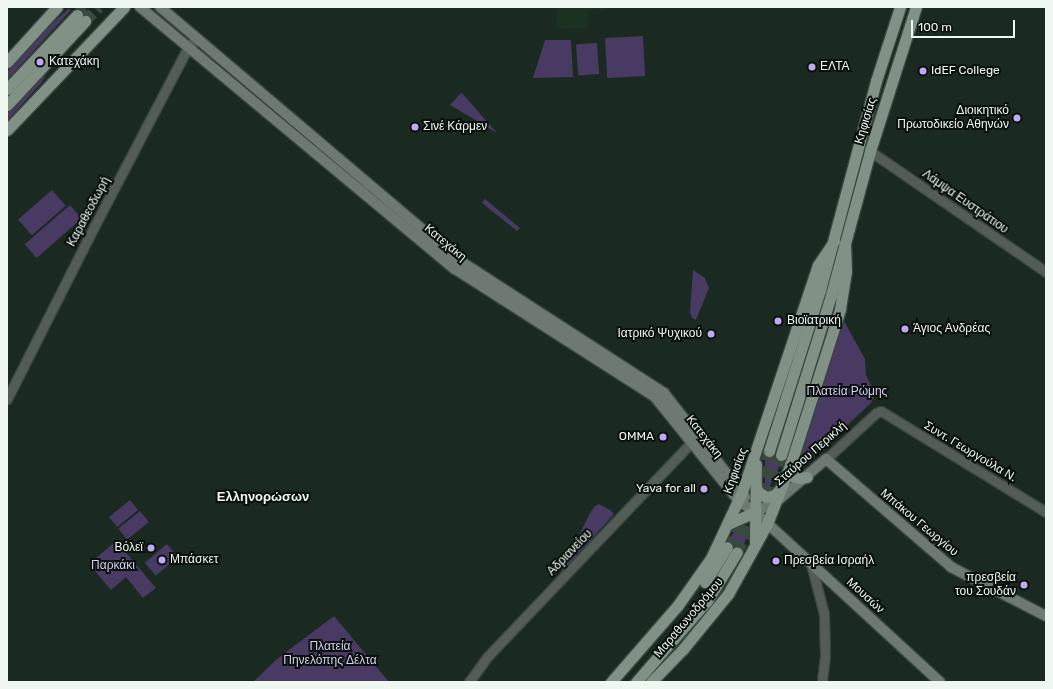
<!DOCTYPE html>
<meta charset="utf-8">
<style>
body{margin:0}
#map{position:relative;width:1053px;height:689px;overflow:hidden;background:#1a2a20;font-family:Rubik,sans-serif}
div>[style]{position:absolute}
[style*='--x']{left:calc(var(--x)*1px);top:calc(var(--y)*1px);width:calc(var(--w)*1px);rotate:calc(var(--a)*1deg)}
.built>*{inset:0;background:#1b3223}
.green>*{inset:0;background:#483a63;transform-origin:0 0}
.primary-tunnel>*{height:11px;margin-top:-5.5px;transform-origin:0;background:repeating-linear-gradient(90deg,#3a493f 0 11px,transparent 0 16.5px)}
.roads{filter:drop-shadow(1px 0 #38473d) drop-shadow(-1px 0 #38473d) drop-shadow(0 1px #38473d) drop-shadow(0 -1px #38473d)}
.tertiary>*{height:9px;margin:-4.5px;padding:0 4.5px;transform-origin:4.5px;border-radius:4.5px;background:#545c56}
.secondary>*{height:10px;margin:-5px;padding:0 5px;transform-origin:5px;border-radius:5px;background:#6e7a71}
.primary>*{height:11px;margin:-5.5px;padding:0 5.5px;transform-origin:5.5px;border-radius:5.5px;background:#819186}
.dots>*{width:11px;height:11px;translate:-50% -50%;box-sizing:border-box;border:2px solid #0a110c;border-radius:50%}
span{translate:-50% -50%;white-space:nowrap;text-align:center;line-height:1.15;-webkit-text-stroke:4px #0a110c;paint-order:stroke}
.poi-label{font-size:12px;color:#eef8f1}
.left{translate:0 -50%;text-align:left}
.right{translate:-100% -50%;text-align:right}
.street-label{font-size:12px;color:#eef8f1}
.park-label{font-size:12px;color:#d6cbf1}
.neighbourhood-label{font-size:13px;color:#eef8f1;font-weight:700}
.frame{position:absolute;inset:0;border:8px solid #eef8f1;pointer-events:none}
.scale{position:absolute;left:911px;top:20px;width:104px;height:18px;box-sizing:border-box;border:2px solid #eef8f1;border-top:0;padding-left:5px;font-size:12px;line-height:14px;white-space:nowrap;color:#eef8f1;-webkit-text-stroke:3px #0a110c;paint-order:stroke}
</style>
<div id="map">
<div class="built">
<i style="clip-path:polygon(557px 7px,605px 7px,605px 11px,599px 11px,598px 9px,588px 11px,588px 28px,556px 29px)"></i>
</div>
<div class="green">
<i style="clip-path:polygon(68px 9px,71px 10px,7px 80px,7px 72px,41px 34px)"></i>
<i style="left:643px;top:36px;width:40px;height:38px;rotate:87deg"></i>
<i style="clip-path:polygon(545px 40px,571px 40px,573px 77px,533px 78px)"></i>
<i style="left:597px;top:43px;width:31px;height:21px;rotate:86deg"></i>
<i style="clip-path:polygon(51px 65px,42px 82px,7px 121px,7px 109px)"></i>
<i style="clip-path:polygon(461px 93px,462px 93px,497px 133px,450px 105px)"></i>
<i style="left:52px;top:190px;width:21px;height:45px;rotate:49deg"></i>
<i style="clip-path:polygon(485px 199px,520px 228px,517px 231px,482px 203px)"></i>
<i style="left:70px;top:205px;width:18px;height:60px;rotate:49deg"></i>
<i style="clip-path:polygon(693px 270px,705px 278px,709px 288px,696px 320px,692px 318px,690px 312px)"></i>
<i style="clip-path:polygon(844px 321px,865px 359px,866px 375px,875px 394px,871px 403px,798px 471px,797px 467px)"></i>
<i style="clip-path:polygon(765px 453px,783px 459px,769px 487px,765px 484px)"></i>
<i style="left:130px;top:500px;width:13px;height:27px;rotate:51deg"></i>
<i style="clip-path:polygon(599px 504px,610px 510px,614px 514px,560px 574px,590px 513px,595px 506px)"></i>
<i style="left:140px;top:511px;width:14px;height:28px;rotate:51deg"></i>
<i style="clip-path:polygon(745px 525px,748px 526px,749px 531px,743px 547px,730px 538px,735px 530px)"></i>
<i style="clip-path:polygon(116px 541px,156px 588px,143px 598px,126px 577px,111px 590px,89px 564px)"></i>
<i style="left:167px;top:544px;width:17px;height:29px;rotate:50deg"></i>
<i style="clip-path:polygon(334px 616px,389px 682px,253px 682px,277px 659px)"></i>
</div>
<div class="primary-tunnel">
<i style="--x:77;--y:15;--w:11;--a:-45"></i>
<i style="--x:85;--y:21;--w:20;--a:-45"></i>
<i style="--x:757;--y:492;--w:43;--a:-73.7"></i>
<i style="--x:727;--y:547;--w:41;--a:-59"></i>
<i style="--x:737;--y:552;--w:47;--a:-61.8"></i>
<i style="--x:759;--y:511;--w:60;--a:-68.6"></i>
</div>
<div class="roads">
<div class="tertiary">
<i style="--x:870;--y:151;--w:214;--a:34.5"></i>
<i style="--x:7;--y:399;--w:193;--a:-63.2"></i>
<i style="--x:94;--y:227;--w:203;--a:-62.4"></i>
<i style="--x:188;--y:47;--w:13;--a:-45"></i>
<i style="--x:826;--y:459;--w:68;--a:-42.6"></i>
<i style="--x:876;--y:413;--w:5;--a:-22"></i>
<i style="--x:881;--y:411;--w:193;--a:31.5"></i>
<i style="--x:811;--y:564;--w:52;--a:75.4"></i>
<i style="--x:824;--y:614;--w:42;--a:88.6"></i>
<i style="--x:825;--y:656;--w:26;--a:97"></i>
<i style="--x:469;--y:682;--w:32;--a:-54"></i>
<i style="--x:488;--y:656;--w:296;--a:-46.4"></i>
</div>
<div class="secondary">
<i style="--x:140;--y:7;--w:410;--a:39.8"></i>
<i style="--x:455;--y:269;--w:237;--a:32.6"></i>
<i style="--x:655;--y:397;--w:134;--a:51.1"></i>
<i style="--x:739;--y:501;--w:19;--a:35"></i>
<i style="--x:755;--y:512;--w:251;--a:42.6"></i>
<i style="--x:160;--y:7;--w:393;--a:40.3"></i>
<i style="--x:460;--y:261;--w:243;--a:32.9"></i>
<i style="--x:664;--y:393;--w:132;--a:52.1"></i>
<i style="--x:755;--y:512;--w:23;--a:-25"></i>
<i style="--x:776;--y:502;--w:66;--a:-40.7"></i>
<i style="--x:826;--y:459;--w:165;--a:40.8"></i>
<i style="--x:951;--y:567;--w:107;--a:27.3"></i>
</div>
<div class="primary">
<i style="--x:7;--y:62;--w:74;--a:-47.7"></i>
<i style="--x:7;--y:89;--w:102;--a:-46.6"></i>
<i style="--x:7;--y:105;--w:115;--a:-47.1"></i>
<i style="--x:7;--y:130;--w:170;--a:-46.4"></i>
<i style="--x:769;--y:451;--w:169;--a:-72.4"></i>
<i style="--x:820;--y:290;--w:216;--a:-75"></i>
<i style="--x:876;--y:81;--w:78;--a:-72"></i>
<i style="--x:781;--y:455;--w:168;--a:-72.6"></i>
<i style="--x:831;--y:295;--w:149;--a:-74.8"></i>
<i style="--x:870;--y:151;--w:151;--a:-72.3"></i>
<i style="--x:790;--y:464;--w:6;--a:90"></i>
<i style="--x:790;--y:470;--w:7;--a:63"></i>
<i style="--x:793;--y:476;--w:7;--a:16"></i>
<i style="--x:800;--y:478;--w:7;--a:-8"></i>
<i style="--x:755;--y:484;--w:9;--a:69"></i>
<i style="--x:758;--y:492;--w:9;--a:32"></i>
<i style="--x:766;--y:497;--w:9;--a:-13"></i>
<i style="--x:775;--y:495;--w:8;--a:-50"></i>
<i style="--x:728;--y:524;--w:30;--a:-24"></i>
<i style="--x:755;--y:541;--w:77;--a:-89.3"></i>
<i style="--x:705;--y:582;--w:41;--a:-57.8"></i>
<i style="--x:611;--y:682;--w:102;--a:-49"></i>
<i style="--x:678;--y:605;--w:57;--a:-54.9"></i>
<i style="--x:711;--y:558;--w:73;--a:-64.8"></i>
<i style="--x:742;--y:492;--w:239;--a:-71.5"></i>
<i style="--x:818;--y:265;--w:29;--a:-56"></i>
<i style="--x:636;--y:682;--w:108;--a:-48.8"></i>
<i style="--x:707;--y:601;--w:57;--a:-58.5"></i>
<i style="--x:651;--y:682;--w:46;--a:-45.9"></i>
<i style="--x:683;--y:649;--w:71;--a:-50.7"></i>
<i style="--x:728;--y:594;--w:80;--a:-60.9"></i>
<i style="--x:767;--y:524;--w:66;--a:-68.5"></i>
<i style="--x:791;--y:463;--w:162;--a:-72.3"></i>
<i style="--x:840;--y:309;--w:37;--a:-81"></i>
<i style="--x:846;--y:272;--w:28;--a:-92"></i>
</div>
</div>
<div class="dots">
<i style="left:40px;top:62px;background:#c0a8f3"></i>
<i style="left:812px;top:67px;background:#c0a8f3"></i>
<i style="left:923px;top:71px;background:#c0a8f3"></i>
<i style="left:1017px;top:118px;background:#c0a8f3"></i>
<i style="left:415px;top:127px;background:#c0a8f3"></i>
<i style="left:778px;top:321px;background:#c0a8f3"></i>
<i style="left:905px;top:329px;background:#c0a8f3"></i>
<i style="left:711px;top:334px;background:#c0a8f3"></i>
<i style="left:663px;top:437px;background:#c0a8f3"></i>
<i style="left:704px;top:489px;background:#c0a8f3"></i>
<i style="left:151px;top:548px;background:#c0a8f3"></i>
<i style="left:162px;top:560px;background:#c0a8f3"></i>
<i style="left:776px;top:561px;background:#c0a8f3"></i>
<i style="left:1024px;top:585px;background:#c0a8f3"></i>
</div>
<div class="poi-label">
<span class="left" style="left:49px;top:62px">Κατεχάκη</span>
<span class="left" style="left:820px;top:67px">ΕΛΤΑ</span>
<span class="left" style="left:931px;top:71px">IdEF College</span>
<span class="right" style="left:1009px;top:118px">Διοικητικό<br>Πρωτοδικείο Αθηνών</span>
<span class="left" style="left:423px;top:127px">Σινέ Κάρμεν</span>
<span class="left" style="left:787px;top:321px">Βιοϊατρική</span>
<span class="left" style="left:913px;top:329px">Άγιος Ανδρέας</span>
<span class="right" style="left:702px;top:334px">Ιατρικό Ψυχικού</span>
<span class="right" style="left:654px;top:437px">OMMA</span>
<span class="right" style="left:696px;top:489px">Yava for all</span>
<span class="right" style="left:143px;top:548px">Βόλεϊ</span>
<span class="left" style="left:170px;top:560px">Μπάσκετ</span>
<span class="left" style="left:784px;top:561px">Πρεσβεία Ισραήλ</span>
<span class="right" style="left:1016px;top:585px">πρεσβεία<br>του Σουδάν</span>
</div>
<div class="street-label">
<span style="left:866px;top:121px;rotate:-73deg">Κηφισίας</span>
<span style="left:965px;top:202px;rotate:35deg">Λάμψα Ευστράτιου</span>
<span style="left:89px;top:212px;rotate:-62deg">Καραθεοδωρή</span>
<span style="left:445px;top:243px;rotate:40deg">Κατεχάκη</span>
<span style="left:704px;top:437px;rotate:52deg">Κατεχάκη</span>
<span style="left:970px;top:452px;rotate:31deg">Συντ. Γεωργούλα Ν.</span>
<span style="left:811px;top:454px;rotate:-41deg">Σταύρου Περικλή</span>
<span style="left:736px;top:471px;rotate:-70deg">Κηφισίας</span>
<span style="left:919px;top:523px;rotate:40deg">Μπάκου Γεωργίου</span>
<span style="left:570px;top:553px;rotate:-46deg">Αδριανείου</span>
<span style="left:865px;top:596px;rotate:42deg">Μουσών</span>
<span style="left:689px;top:618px;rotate:-50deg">Μαραθωνοδρόμου</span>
</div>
<div class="park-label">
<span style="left:847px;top:392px">Πλατεία Ρώμης</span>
<span style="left:113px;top:566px">Παρκάκι</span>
<span style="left:330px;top:654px">Πλατεία<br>Πηνελόπης Δέλτα</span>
</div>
<div class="neighbourhood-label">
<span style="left:263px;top:497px">Ελληνορώσων</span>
</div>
<div class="frame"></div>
<div class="scale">100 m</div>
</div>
